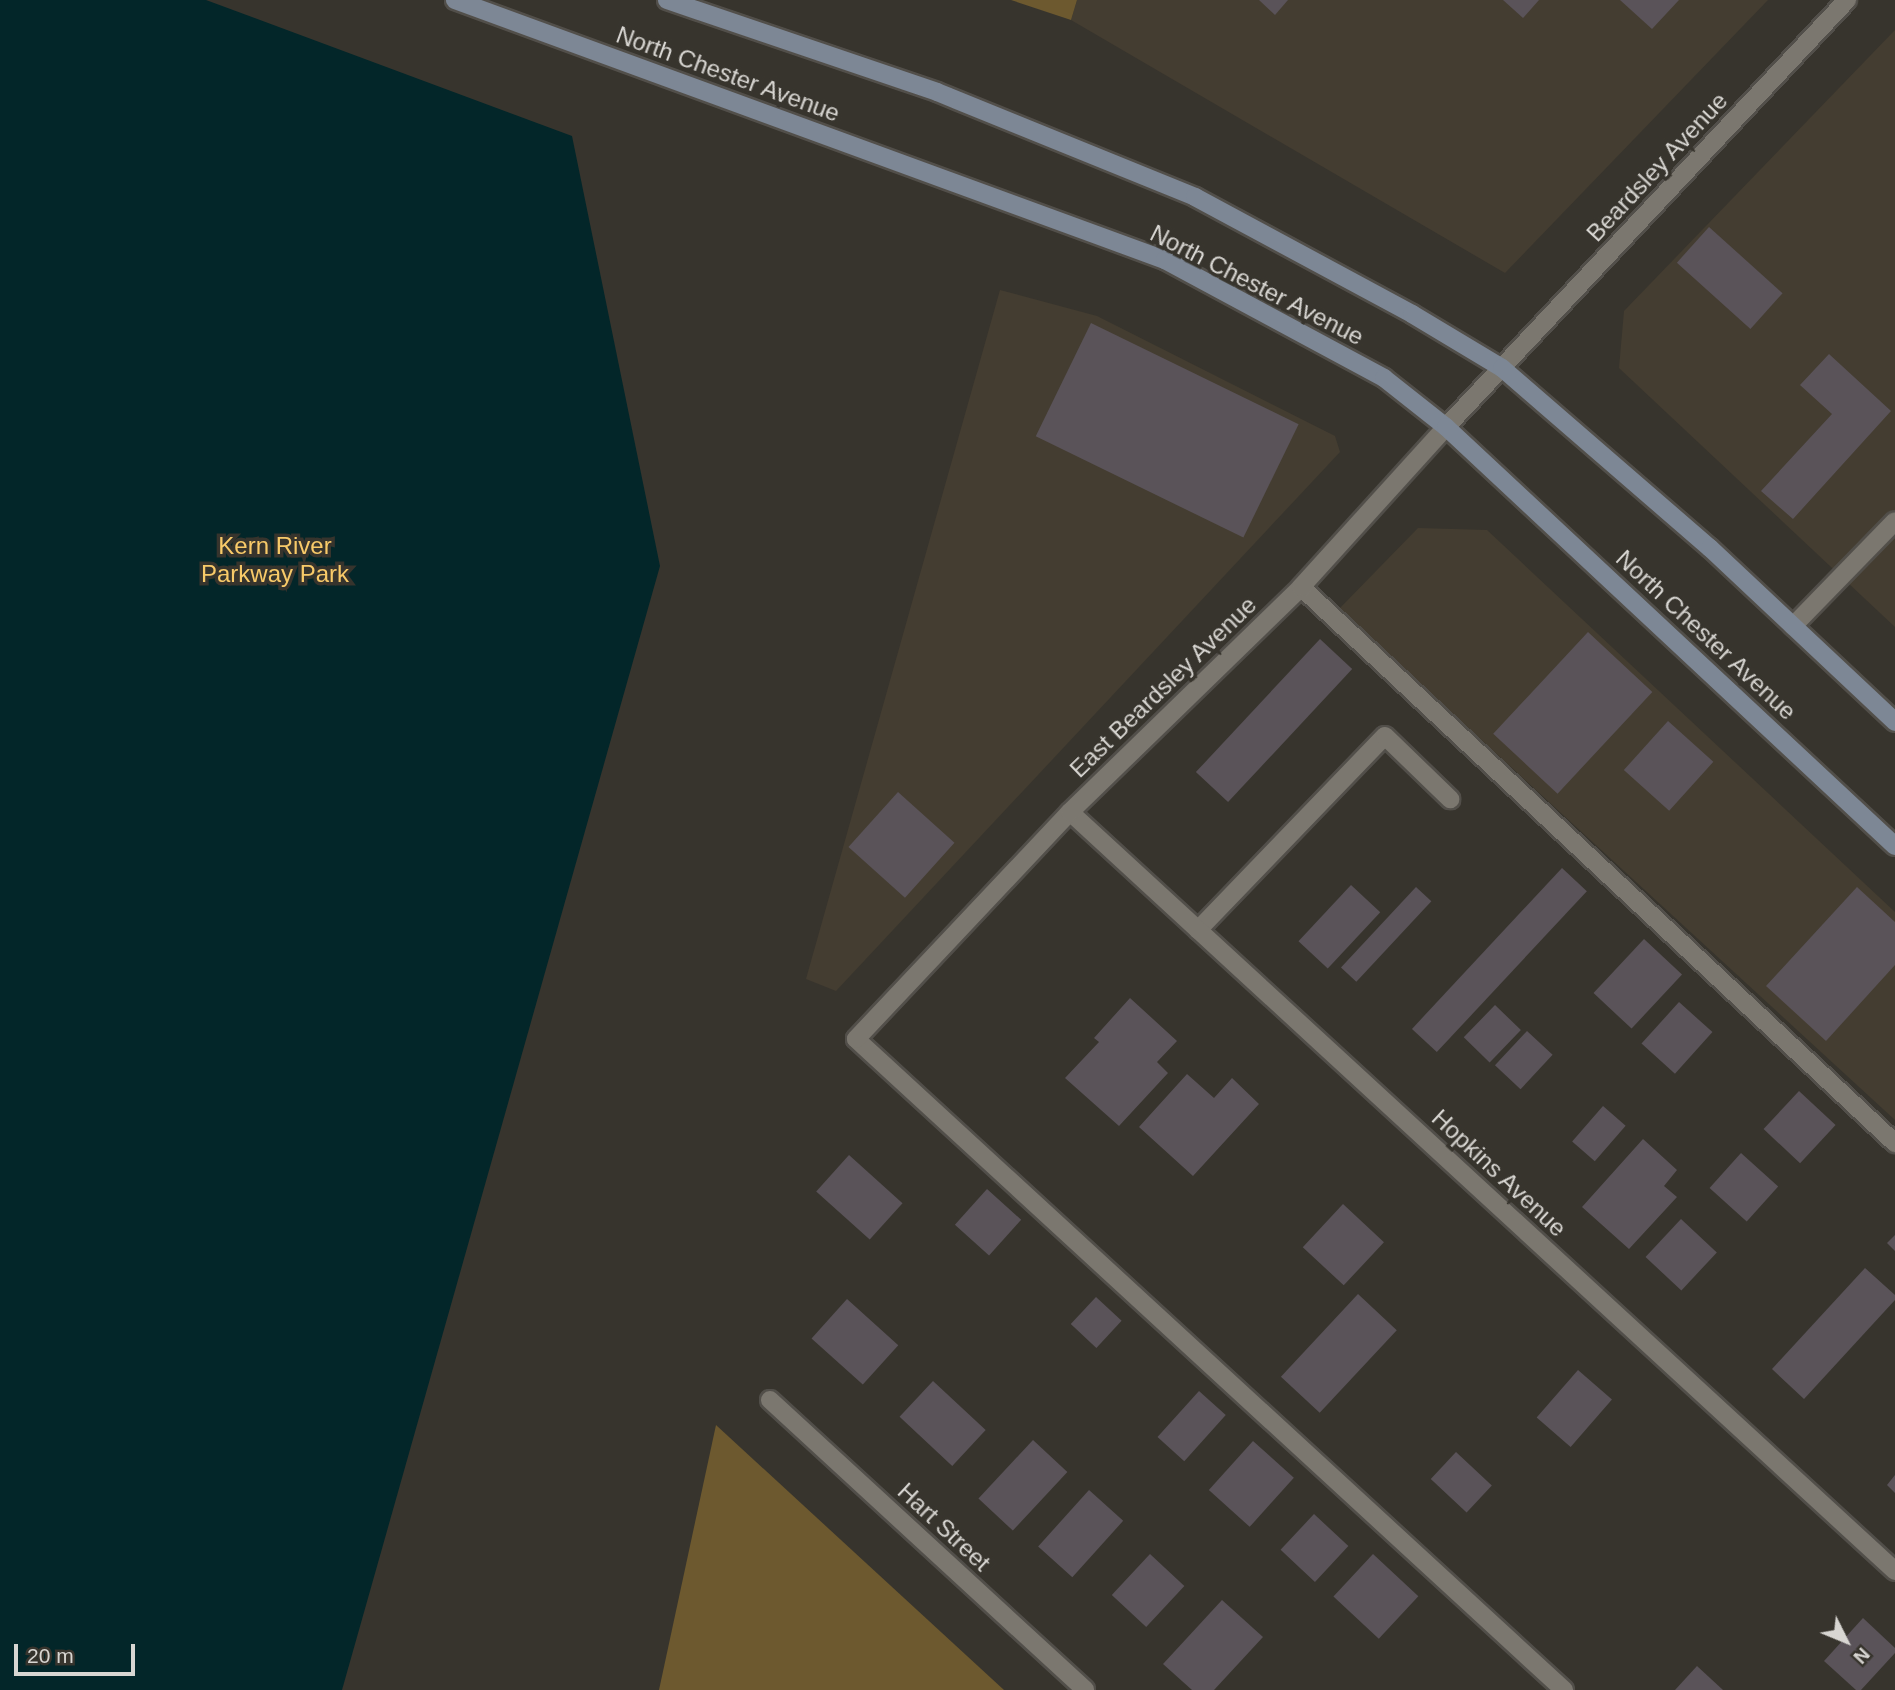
<!DOCTYPE html>
<style>
body{margin:0}
#map{position:relative;width:1895px;height:1690px;overflow:hidden;background:#37342d;font-family:Helvetica,sans-serif}
div>[style]{position:absolute}
[style*='--x']{left:calc(var(--x)*1px);top:calc(var(--y)*1px);width:calc(var(--w)*1px);rotate:calc(var(--a)*1deg)}
.built>*{inset:0;background:#443d31}
.green>*{inset:0;background:#6d592f}
.water>*{inset:0;background:#032629}
.building>*{inset:0;background:#5a5359;transform-origin:0 0}
.roads{filter:drop-shadow(2px 0 #524f4a) drop-shadow(-2px 0 #524f4a) drop-shadow(0 2px #524f4a) drop-shadow(0 -2px #524f4a)}
.service>*{height:18px;margin:-9px;padding:0 9px;transform-origin:9px;border-radius:9px;background:#7b776f}
.minor>*{height:18px;margin:-9px;padding:0 9px;transform-origin:9px;border-radius:9px;background:#7b776f}
.secondary>*{height:18px;margin:-9px;padding:0 9px;transform-origin:9px;border-radius:9px;background:#7d8795}
span{translate:-50% -50%;white-space:nowrap;text-align:center;line-height:1.15;-webkit-text-stroke:7px #37342d;paint-order:stroke}
.street-label{font-size:24px;color:#d8d6d2}
.park-label{font-size:24px;color:#f8ca69}
.north{position:absolute;left:1811px;top:1606px;width:70px;height:70px;-webkit-text-stroke:5px #37342d;paint-order:stroke;rotate:133deg;font-size:19px;font-weight:700;line-height:28px;text-align:center;color:#d8d6d2}
.north::after{content:'';display:block;margin:auto;width:24px;height:32px;background:#d8d6d2;clip-path:polygon(50% 0,100% 100%,50% 72%,0 100%)}
.scale{position:absolute;left:14px;top:1644px;width:121px;height:32px;box-sizing:border-box;border:4px solid #d8d6d2;border-top:0;padding-left:9px;font-size:21px;line-height:24px;white-space:nowrap;color:#d8d6d2;-webkit-text-stroke:5px #37342d;paint-order:stroke}
</style>
<div id="map">
<div class="built">
<i style="clip-path:polygon(1077px 0,1768px 0,1505px 273px,1071px 20px)"></i>
<i style="clip-path:polygon(1895px 30px,1895px 627px,1619px 368px,1624px 311px)"></i>
<i style="clip-path:polygon(1000px 290px,1097px 316px,1335px 436px,1340px 452px,836px 991px,806px 979px)"></i>
<i style="clip-path:polygon(1418px 528px,1487px 530px,1895px 912px,1895px 1120px,1339px 609px)"></i>
</div>
<div class="green">
<i style="clip-path:polygon(1011px 0,1077px 0,1071px 20px)"></i>
<i style="clip-path:polygon(716px 1425px,1004px 1690px,659px 1690px)"></i>
</div>
<div class="water">
<i style="clip-path:polygon(0 0,206px 0,572px 136px,660px 566px,342px 1690px,0 1690px)"></i>
</div>
<div class="building">
<i style="clip-path:polygon(1259px 0,1288px 0,1275px 15px)"></i>
<i style="clip-path:polygon(1503px 0,1539px 0,1523px 18px)"></i>
<i style="clip-path:polygon(1620px 0,1679px 0,1652px 29px)"></i>
<i style="left:1709px;top:227px;width:99px;height:48px;rotate:42deg"></i>
<i style="left:1091px;top:323px;width:231px;height:126px;rotate:26deg"></i>
<i style="clip-path:polygon(1829px 354px,1891px 411px,1793px 519px,1761px 491px,1832px 414px,1800px 385px)"></i>
<i style="left:1588px;top:632px;width:88px;height:139px;rotate:43deg"></i>
<i style="left:1320px;top:639px;width:44px;height:182px;rotate:43deg"></i>
<i style="left:1668px;top:721px;width:61px;height:66px;rotate:42deg"></i>
<i style="left:898px;top:792px;width:76px;height:74px;rotate:42deg"></i>
<i style="left:1562px;top:868px;width:34px;height:220px;rotate:43deg"></i>
<i style="left:1351px;top:885px;width:40px;height:77px;rotate:43deg"></i>
<i style="left:1416px;top:887px;width:21px;height:110px;rotate:43deg"></i>
<i style="clip-path:polygon(1857px 887px,1895px 922px,1895px 965px,1826px 1041px,1766px 986px)"></i>
<i style="left:1644px;top:939px;width:52px;height:74px;rotate:43deg"></i>
<i style="clip-path:polygon(1130px 998px,1177px 1041px,1157px 1062px,1168px 1073px,1119px 1126px,1065px 1078px,1099px 1042px,1094px 1038px)"></i>
<i style="left:1679px;top:1002px;width:45px;height:56px;rotate:42deg"></i>
<i style="left:1495px;top:1005px;width:36px;height:45px;rotate:44deg"></i>
<i style="left:1527px;top:1031px;width:35px;height:47px;rotate:43deg"></i>
<i style="clip-path:polygon(1187px 1074px,1214px 1098px,1232px 1078px,1259px 1104px,1193px 1176px,1139px 1127px)"></i>
<i style="left:1799px;top:1091px;width:50px;height:52px;rotate:43deg"></i>
<i style="left:1603px;top:1106px;width:30px;height:47px;rotate:41deg"></i>
<i style="clip-path:polygon(1643px 1139px,1677px 1170px,1664px 1186px,1677px 1197px,1629px 1249px,1582px 1207px)"></i>
<i style="left:1741px;top:1153px;width:50px;height:47px;rotate:42deg"></i>
<i style="left:849px;top:1155px;width:72px;height:49px;rotate:42deg"></i>
<i style="left:987px;top:1189px;width:46px;height:48px;rotate:42deg"></i>
<i style="left:1343px;top:1204px;width:56px;height:59px;rotate:43deg"></i>
<i style="left:1681px;top:1219px;width:49px;height:52px;rotate:43deg"></i>
<i style="clip-path:polygon(1895px 1235px,1895px 1251px,1887px 1243px)"></i>
<i style="clip-path:polygon(1865px 1268px,1895px 1295px,1895px 1300px,1804px 1399px,1772px 1369px)"></i>
<i style="left:1358px;top:1294px;width:53px;height:113px;rotate:43deg"></i>
<i style="left:1096px;top:1297px;width:35px;height:37px;rotate:43deg"></i>
<i style="left:847px;top:1299px;width:69px;height:53px;rotate:42deg"></i>
<i style="left:1578px;top:1370px;width:45px;height:63px;rotate:41deg"></i>
<i style="left:933px;top:1381px;width:72px;height:49px;rotate:43deg"></i>
<i style="left:1199px;top:1391px;width:36px;height:62px;rotate:42deg"></i>
<i style="left:1033px;top:1440px;width:47px;height:80px;rotate:43deg"></i>
<i style="left:1253px;top:1441px;width:55px;height:66px;rotate:42deg"></i>
<i style="left:1456px;top:1452px;width:49px;height:37px;rotate:43deg"></i>
<i style="clip-path:polygon(1895px 1475px,1895px 1493px,1887px 1485px)"></i>
<i style="left:1089px;top:1490px;width:46px;height:76px;rotate:42deg"></i>
<i style="left:1314px;top:1514px;width:47px;height:49px;rotate:43deg"></i>
<i style="left:1150px;top:1554px;width:47px;height:56px;rotate:43deg"></i>
<i style="left:1373px;top:1554px;width:62px;height:58px;rotate:43deg"></i>
<i style="clip-path:polygon(1222px 1600px,1263px 1637px,1214px 1690px,1192px 1690px,1163px 1664px)"></i>
<i style="clip-path:polygon(1863px 1618px,1895px 1648px,1895px 1653px,1861px 1690px,1856px 1690px,1824px 1661px)"></i>
<i style="clip-path:polygon(1697px 1666px,1723px 1690px,1675px 1690px)"></i>
</div>
<div class="roads">
<div class="service">
<i style="--x:1301;--y:587;--w:814;--a:43.11"></i>
<i style="--x:1793;--y:626;--w:146;--a:-45.8"></i>
<i style="--x:1198;--y:930;--w:269;--a:-46.1"></i>
<i style="--x:1385;--y:736;--w:91;--a:44.1"></i>
<i style="--x:856;--y:1039;--w:962;--a:42.6"></i>
</div>
<div class="minor">
<i style="--x:1070;--y:812;--w:1121;--a:42.61"></i>
<i style="--x:856;--y:1039;--w:312;--a:-46.7"></i>
<i style="--x:1070;--y:812;--w:322;--a:-44.2"></i>
<i style="--x:1301;--y:587;--w:216;--a:-47.8"></i>
<i style="--x:1446;--y:427;--w:586;--a:-46.8"></i>
<i style="--x:770;--y:1400;--w:428;--a:42.6"></i>
</div>
<div class="secondary">
<i style="--x:455;--y:0;--w:756;--a:20.11"></i>
<i style="--x:1165;--y:260;--w:249;--a:28.3"></i>
<i style="--x:1384;--y:378;--w:79;--a:38.3"></i>
<i style="--x:1446;--y:427;--w:614;--a:43.02"></i>
<i style="--x:667;--y:0;--w:285;--a:18.8"></i>
<i style="--x:937;--y:92;--w:279;--a:22.1"></i>
<i style="--x:1195;--y:197;--w:247;--a:28.3"></i>
<i style="--x:1412;--y:314;--w:105;--a:31"></i>
<i style="--x:1502;--y:368;--w:275;--a:40.9"></i>
<i style="--x:1710;--y:548;--w:254;--a:43.2"></i>
</div>
</div>
<div class="street-label">
<span style="left:728px;top:74px;rotate:20deg">North Chester Avenue</span>
<span style="left:1657px;top:167px;rotate:-47deg">Beardsley Avenue</span>
<span style="left:1257px;top:285px;rotate:27deg">North Chester Avenue</span>
<span style="left:1706px;top:635px;rotate:43deg">North Chester Avenue</span>
<span style="left:1163px;top:687px;rotate:-44deg">East Beardsley Avenue</span>
<span style="left:1499px;top:1173px;rotate:43deg">Hopkins Avenue</span>
<span style="left:944px;top:1527px;rotate:43deg">Hart Street</span>
</div>
<div class="park-label">
<span style="left:275px;top:560px">Kern River<br>Parkway Park</span>
</div>
<div class="north">N</div>
<div class="scale">20 m</div>
</div>
